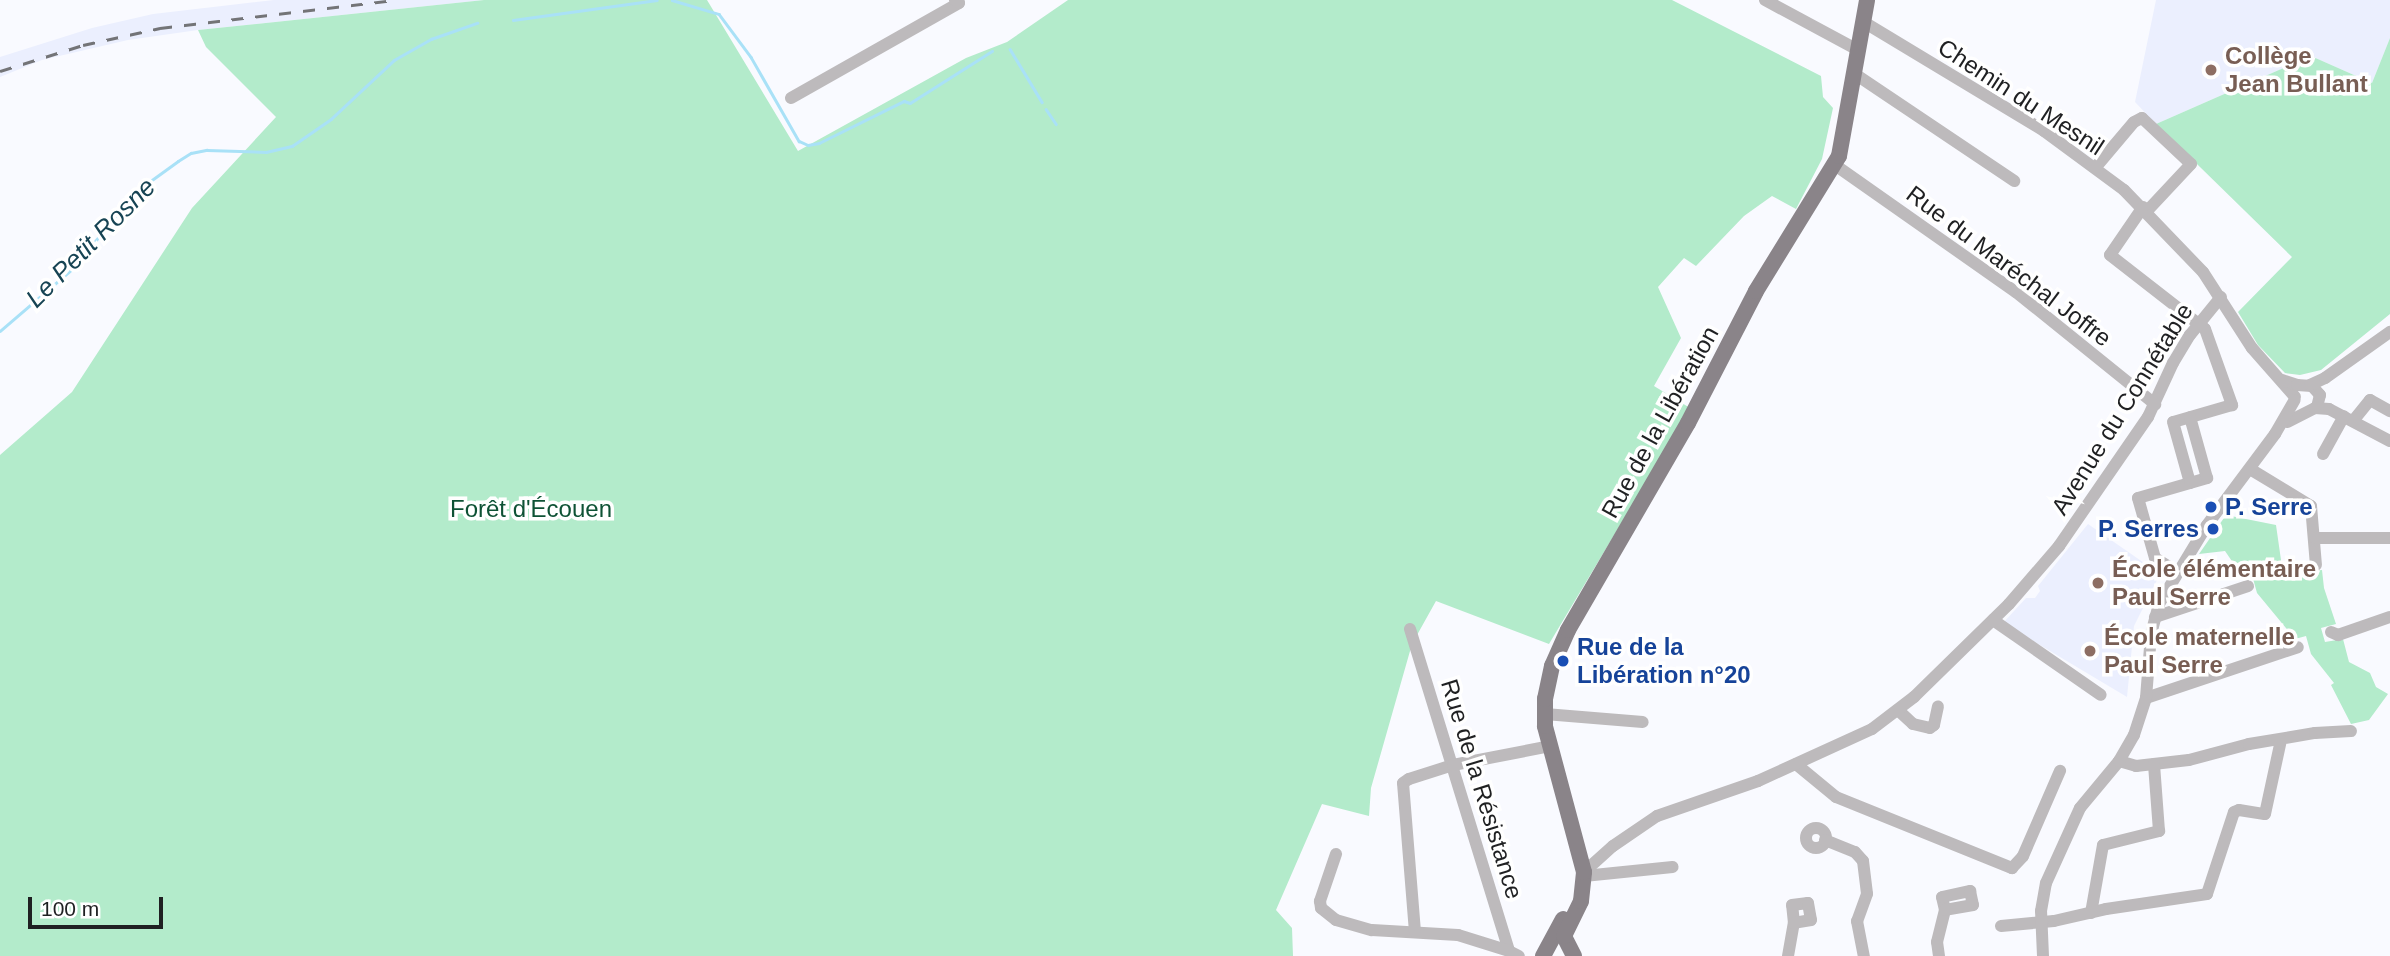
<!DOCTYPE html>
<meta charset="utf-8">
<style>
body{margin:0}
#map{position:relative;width:2390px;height:956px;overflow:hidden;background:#f9faff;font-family:Arial,sans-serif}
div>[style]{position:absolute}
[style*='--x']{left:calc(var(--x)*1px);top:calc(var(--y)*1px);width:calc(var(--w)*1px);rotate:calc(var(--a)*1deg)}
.built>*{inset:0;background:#ebeffe}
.green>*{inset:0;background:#b3ebcb}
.stream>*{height:2.5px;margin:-1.25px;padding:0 1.25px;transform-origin:1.25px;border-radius:1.25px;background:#a9e1f7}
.minor>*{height:12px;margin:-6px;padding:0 6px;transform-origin:6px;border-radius:6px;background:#bdbabc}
.minor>.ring{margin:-6px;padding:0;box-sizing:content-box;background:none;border:12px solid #bdbabc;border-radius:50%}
.major>*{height:16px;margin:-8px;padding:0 8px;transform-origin:8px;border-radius:8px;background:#8a8489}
.rail>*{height:2.5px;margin-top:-1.25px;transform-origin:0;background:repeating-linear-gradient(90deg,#737477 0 12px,transparent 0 24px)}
.dots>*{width:19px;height:19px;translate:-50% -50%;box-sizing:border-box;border:4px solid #fff;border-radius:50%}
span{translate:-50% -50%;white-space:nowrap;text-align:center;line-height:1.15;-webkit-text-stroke:7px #fff;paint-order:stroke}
.education-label{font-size:24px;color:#785e54;font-weight:700}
.left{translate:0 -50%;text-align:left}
.street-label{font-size:24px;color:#1f2022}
.transit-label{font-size:24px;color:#164399;font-weight:700}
.right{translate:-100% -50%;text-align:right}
.park-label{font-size:24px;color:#0e5235}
.water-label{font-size:26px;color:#174454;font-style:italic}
.scale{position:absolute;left:28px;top:897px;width:135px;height:32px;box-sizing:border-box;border:4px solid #1f2022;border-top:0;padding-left:9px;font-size:21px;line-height:24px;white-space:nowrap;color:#1f2022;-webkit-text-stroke:5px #fff;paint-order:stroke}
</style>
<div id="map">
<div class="built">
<i style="clip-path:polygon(274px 0,484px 0,198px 30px,128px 40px,42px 60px,0 77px,0 57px,92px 28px,153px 14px)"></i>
<i style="clip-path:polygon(2156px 0,2390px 0,2390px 38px,2372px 83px,2311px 56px,2156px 124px,2135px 102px)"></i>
<i style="clip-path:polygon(2088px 524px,2160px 574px,2134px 626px,2127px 697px,2003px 623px,2026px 598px,2035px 598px,2040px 591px,2038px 586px)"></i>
</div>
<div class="green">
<i style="clip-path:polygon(484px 0,707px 0,798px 151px,966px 58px,1007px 42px,1068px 0,1672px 0,1821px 76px,1823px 97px,1833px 108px,1822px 159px,1796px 209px,1772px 196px,1744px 216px,1696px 266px,1684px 258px,1658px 287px,1681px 338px,1654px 386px,1690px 408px,1549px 644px,1436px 601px,1412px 644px,1371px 788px,1369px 816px,1322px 804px,1276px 910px,1292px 928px,1293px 956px,0 956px,0 455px,72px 392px,192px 208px,276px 117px,206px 47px,198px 30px)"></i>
<i style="clip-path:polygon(2390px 38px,2390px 314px,2321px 370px,2300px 375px,2285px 373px,2258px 345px,2238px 312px,2292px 257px,2156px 124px,2311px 56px,2372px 83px)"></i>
<i style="clip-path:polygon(2226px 515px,2276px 525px,2283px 574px,2322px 570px,2324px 588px,2336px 624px,2321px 628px,2325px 642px,2343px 639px,2349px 662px,2370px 673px,2376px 687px,2388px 694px,2369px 720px,2351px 724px,2331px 685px,2334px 683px,2311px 654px,2306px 636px,2295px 639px,2257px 593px,2252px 575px,2242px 576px,2225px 551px,2199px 554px)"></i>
</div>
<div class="stream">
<i style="--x:672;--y:0;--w:49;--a:16.6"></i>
<i style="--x:719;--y:14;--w:54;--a:53.3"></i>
<i style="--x:751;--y:57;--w:97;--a:60.3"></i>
<i style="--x:799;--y:141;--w:10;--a:24"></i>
<i style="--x:808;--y:145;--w:11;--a:-10"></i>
<i style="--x:819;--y:143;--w:95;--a:-26.3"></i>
<i style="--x:904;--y:101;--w:6;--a:18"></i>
<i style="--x:910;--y:103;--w:97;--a:-32.4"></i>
<i style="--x:513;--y:20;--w:145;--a:-7.9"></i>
<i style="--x:1010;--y:49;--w:62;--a:58.9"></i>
<i style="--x:1046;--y:109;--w:18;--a:56"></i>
<i style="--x:0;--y:331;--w:94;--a:-40.7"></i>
<i style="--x:71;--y:270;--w:104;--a:-50.1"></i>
<i style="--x:138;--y:190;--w:49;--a:-35.9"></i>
<i style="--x:178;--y:161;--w:15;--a:-32"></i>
<i style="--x:191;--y:153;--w:16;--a:-11"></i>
<i style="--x:207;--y:150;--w:59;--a:1.9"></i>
<i style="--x:266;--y:152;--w:27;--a:-13"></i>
<i style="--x:292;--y:146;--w:47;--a:-34.7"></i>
<i style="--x:331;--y:119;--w:86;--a:-43.1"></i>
<i style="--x:394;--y:60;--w:43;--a:-29.6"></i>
<i style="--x:431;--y:39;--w:49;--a:-19.2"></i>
</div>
<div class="minor">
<i style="--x:1765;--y:0;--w:106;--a:28.3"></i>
<i style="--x:1862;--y:21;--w:213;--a:31.1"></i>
<i style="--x:2044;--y:131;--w:99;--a:36.4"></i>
<i style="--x:2124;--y:190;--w:114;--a:46.1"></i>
<i style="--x:2203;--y:272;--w:90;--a:57.2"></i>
<i style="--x:2252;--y:348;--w:65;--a:48.7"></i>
<i style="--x:1855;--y:74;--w:192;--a:33.9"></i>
<i style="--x:791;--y:98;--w:193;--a:-29.5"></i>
<i style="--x:959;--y:3;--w:5;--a:-143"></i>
<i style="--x:1835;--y:165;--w:221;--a:35.1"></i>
<i style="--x:2016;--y:292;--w:179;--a:38.9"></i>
<i style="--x:2095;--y:168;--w:60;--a:-49.7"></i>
<i style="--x:2134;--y:122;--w:9;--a:-27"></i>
<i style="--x:2142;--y:118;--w:67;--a:43.2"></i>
<i style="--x:2191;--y:164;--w:64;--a:133.1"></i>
<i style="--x:2143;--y:207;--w:58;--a:124.5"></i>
<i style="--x:2110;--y:255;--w:120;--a:37.9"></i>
<i style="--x:2205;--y:329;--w:81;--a:70.4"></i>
<i style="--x:2232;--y:405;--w:61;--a:163.9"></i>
<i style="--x:2173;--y:422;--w:63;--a:74.4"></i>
<i style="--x:2190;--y:483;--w:54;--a:163.9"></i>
<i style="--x:2138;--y:498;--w:62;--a:74.2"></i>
<i style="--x:2155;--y:558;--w:26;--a:32"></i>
<i style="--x:2282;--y:380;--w:16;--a:18"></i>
<i style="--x:2297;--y:385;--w:15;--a:4"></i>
<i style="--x:2312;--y:386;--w:12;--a:48"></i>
<i style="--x:2320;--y:395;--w:12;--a:104"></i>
<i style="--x:2317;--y:407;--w:33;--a:153"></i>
<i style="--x:2310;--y:385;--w:17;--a:-25"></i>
<i style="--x:2325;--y:378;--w:80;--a:-35.3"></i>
<i style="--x:2315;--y:408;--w:14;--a:4"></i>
<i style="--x:2329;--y:409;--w:69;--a:27.7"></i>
<i style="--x:2353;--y:421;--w:27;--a:-51"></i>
<i style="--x:2370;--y:400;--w:23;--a:29"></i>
<i style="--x:2323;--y:454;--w:43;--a:-61.1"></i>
<i style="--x:2250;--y:469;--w:71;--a:31.2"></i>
<i style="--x:2311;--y:506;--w:59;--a:85.2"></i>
<i style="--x:2190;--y:483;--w:18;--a:-16"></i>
<i style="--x:2207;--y:478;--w:63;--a:-105.6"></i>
<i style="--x:2315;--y:538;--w:75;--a:0"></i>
<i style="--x:2155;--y:617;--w:98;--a:-18.4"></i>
<i style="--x:1993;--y:620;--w:131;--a:34.8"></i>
<i style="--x:1410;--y:629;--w:337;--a:72.9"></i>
<i style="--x:1509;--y:951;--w:11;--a:27"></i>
<i style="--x:2331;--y:632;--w:8;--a:23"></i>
<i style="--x:2338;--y:635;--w:55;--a:-19.1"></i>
<i style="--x:2146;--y:698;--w:160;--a:-18.5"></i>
<i style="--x:1899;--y:711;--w:19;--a:43"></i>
<i style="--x:1913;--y:724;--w:17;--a:13"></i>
<i style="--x:1930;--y:728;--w:5;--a:-37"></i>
<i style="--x:1934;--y:725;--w:19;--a:-78"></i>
<i style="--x:1545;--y:714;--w:98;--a:4.7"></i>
<i style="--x:2119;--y:761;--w:18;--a:16"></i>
<i style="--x:2136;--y:766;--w:53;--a:-6.5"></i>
<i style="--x:2189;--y:760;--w:62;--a:-14.9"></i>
<i style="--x:2249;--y:744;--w:67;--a:-9.5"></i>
<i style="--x:2315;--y:733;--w:36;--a:-3"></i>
<i style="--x:1796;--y:764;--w:52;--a:39.5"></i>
<i style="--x:1836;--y:797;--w:190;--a:22"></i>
<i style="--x:2012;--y:868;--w:16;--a:-47"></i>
<i style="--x:2023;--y:856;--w:93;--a:-66.5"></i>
<i class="ring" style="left:1806px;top:828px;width:8px;height:8px"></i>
<i style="--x:1825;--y:840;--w:32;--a:22"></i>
<i style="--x:1855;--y:852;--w:12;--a:48"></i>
<i style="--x:1863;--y:861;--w:33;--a:83"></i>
<i style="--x:1867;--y:894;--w:29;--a:110"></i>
<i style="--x:1857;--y:921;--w:36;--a:79"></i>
<i style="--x:1336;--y:854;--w:50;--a:108.8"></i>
<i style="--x:1320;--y:901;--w:7;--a:82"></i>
<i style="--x:1321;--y:908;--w:19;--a:39"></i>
<i style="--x:1336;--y:920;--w:37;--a:16"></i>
<i style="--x:1372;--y:930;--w:86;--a:3.3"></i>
<i style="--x:1458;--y:935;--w:53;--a:17.4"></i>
<i style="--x:1584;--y:872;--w:39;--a:-42"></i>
<i style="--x:1613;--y:846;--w:53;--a:-34.3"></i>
<i style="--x:1657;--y:816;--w:107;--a:-19.1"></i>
<i style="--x:1758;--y:781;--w:125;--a:-24.5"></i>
<i style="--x:1872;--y:729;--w:53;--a:-37.3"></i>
<i style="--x:1914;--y:697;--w:133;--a:-44.4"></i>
<i style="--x:2009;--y:604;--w:77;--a:-49.2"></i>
<i style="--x:2059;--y:546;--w:157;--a:-55.4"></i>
<i style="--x:2148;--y:417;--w:60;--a:-65.2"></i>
<i style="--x:2173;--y:363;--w:33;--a:-59"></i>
<i style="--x:2190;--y:335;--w:49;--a:-50.8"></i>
<i style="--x:1584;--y:876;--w:89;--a:-5.8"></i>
<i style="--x:2091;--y:913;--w:69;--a:-80"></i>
<i style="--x:2103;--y:845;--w:58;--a:-14"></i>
<i style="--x:2159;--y:831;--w:67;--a:-94.3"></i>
<i style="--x:2001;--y:926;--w:53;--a:-5.4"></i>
<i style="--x:2054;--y:921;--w:53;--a:-13"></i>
<i style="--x:2106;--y:909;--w:102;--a:-8.4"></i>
<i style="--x:2207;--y:894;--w:86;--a:-71.8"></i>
<i style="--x:2234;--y:812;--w:5;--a:-22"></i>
<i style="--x:2239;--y:810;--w:26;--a:9"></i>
<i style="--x:2265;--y:814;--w:76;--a:-77.8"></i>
<i style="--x:1415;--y:932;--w:149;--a:-94.6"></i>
<i style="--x:1403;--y:783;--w:7;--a:-34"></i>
<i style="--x:1409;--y:779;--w:46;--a:-17.7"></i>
<i style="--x:1453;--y:765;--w:100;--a:-11"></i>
<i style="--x:1788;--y:956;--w:34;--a:-80"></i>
<i style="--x:1794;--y:923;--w:18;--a:-96"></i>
<i style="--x:1792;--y:905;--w:16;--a:-7"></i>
<i style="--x:1808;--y:903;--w:17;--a:80"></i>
<i style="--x:1811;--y:920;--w:17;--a:170"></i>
<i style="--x:1939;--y:956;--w:14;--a:-98"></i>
<i style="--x:1937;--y:942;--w:33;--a:-76"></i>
<i style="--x:1945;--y:910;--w:13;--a:-103"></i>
<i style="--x:1942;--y:897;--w:29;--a:-12"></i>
<i style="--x:1970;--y:891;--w:14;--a:78"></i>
<i style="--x:1973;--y:905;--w:28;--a:170"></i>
<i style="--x:2043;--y:956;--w:45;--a:-92.5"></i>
<i style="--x:2041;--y:911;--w:28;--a:-80"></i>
<i style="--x:2046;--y:883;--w:82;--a:-65.6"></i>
<i style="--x:2080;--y:808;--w:61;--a:-50.3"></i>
<i style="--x:2119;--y:761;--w:30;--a:-60"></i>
<i style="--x:2134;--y:735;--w:39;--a:-72"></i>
<i style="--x:2146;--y:698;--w:64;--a:-85.5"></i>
<i style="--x:2151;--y:634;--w:31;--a:-75"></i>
<i style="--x:2159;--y:604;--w:92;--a:-58.7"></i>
<i style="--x:2207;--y:525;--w:114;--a:-53.2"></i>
<i style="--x:2275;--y:434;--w:39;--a:-60"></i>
</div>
<div class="major">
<i style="--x:1543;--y:956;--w:42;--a:-61.6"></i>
<i style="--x:1574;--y:956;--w:22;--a:-117"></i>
<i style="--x:1564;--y:936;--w:39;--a:-64"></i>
<i style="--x:1581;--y:901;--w:29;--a:-84"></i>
<i style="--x:1584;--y:872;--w:151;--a:-105"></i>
<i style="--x:1545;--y:726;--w:27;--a:-90"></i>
<i style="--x:1545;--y:699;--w:34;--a:-78"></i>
<i style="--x:1552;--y:666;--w:39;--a:-66"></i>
<i style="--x:1568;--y:630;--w:239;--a:-59.9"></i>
<i style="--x:1688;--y:423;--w:148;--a:-62.7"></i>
<i style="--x:1756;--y:291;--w:158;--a:-58.4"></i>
<i style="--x:1839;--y:156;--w:158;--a:-79.8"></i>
</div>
<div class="rail">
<i style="--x:0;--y:71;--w:87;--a:-17.4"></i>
<i style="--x:83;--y:45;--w:79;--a:-12.4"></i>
<i style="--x:160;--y:28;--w:238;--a:-6.8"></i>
</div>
<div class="dots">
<i style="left:2211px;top:70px;background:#8d6e63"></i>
<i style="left:2211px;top:507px;background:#1a4fb4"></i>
<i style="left:2213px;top:529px;background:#1a4fb4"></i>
<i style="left:2098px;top:583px;background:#8d6e63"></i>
<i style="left:2090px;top:651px;background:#8d6e63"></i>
<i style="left:1563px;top:661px;background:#1a4fb4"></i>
</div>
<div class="education-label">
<span class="left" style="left:2225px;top:70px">Collège<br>Jean Bullant</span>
<span class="left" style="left:2112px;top:583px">École élémentaire<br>Paul Serre</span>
<span class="left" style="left:2104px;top:651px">École maternelle<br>Paul Serre</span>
</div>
<div class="street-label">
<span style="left:2021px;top:97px;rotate:33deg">Chemin du Mesnil</span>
<span style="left:2009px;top:266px;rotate:37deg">Rue du Maréchal Joffre</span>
<span style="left:2122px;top:409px;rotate:-58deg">Avenue du Connétable</span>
<span style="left:1660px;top:422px;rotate:-61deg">Rue de la Libération</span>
<span style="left:1482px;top:789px;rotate:73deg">Rue de la Résistance</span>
</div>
<div class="transit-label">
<span class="left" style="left:2225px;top:507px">P. Serre</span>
<span class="right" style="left:2199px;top:529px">P. Serres</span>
<span class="left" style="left:1577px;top:661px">Rue de la<br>Libération n°20</span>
</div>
<div class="park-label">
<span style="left:531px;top:509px">Forêt d'Écouen</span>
</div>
<div class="water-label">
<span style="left:91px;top:243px;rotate:-45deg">Le Petit Rosne</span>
</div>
<div class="scale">100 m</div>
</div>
